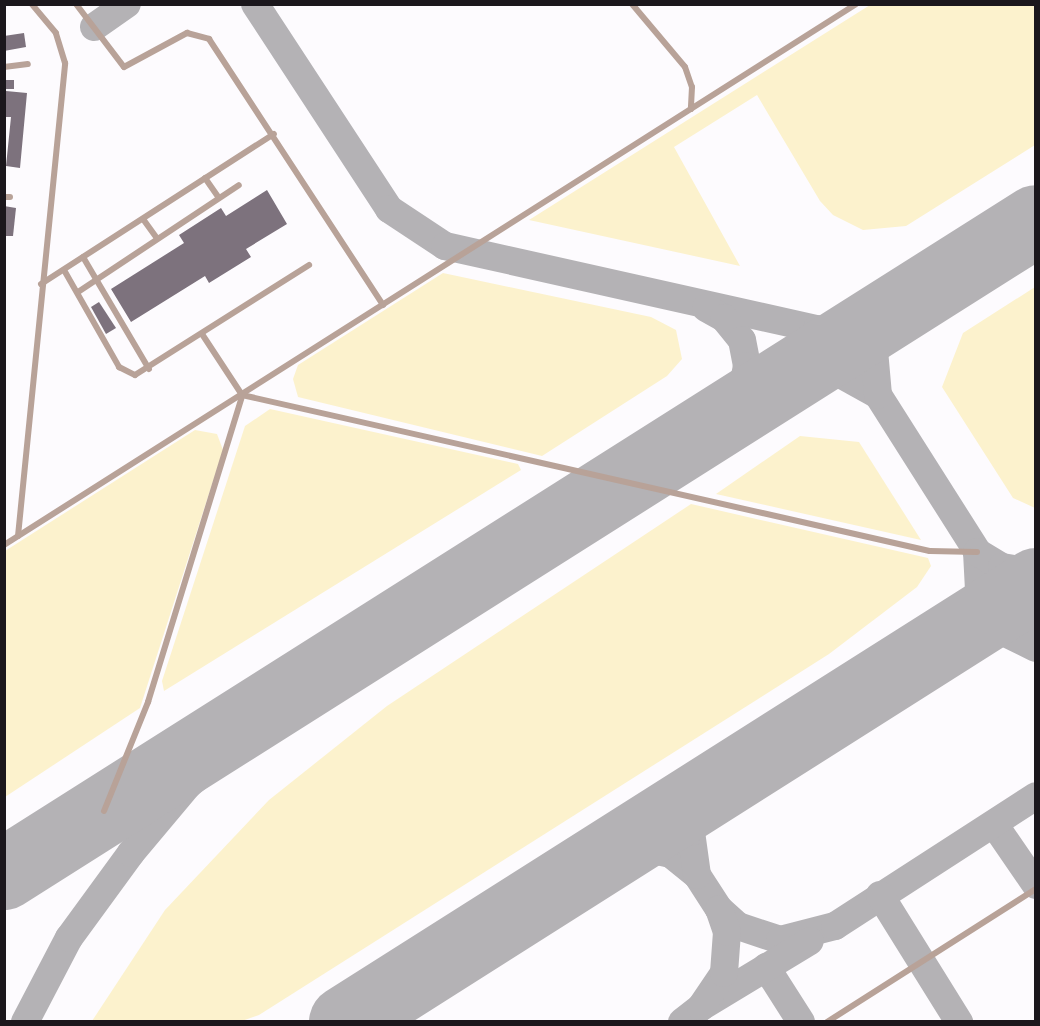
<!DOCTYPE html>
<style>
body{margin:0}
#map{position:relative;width:1040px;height:1026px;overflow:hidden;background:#fdfbfe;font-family:Inter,sans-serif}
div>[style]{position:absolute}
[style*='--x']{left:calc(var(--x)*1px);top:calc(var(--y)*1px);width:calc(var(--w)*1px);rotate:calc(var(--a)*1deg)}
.sand>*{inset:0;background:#fcf2cd}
.taxiway>*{height:28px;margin:-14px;padding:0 14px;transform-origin:14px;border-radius:14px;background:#b4b2b5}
.runway>*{height:72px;margin:-36px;padding:0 36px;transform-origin:36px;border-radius:36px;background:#b4b2b5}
.building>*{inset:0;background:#7d727d;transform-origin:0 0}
.lane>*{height:6px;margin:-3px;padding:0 3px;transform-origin:3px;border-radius:3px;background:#b8a298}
span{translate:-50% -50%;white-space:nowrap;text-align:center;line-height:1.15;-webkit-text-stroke:4.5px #fff;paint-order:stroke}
.frame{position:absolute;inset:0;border:6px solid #1b171c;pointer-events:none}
</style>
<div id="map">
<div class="sand">
<i style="clip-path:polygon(870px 5px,1035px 5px,1035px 145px,906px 226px,863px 230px,833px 215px,820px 201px,757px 95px,674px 147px,740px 266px,529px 220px)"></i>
<i style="clip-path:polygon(443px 273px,651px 317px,676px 330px,682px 359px,667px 376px,542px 456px,298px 397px,293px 379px,298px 365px)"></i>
<i style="clip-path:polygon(1035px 287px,1035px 286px,1035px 508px,1013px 498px,942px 387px,963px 333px)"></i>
<i style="clip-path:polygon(270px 409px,518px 464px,521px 470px,164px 691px,162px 681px,245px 426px)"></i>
<i style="clip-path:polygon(195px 430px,217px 434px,223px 450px,140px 708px,5px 797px,5px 551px)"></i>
<i style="clip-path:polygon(800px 436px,859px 442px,921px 540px,716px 494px)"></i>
<i style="clip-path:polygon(691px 504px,928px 558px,931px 566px,917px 587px,829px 654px,259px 1015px,239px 1022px,92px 1021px,165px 910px,269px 800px,387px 706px)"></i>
</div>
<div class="taxiway">
<i style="--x:255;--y:4;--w:245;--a:56.8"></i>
<i style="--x:389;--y:209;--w:67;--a:33.5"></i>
<i style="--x:445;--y:246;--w:381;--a:12.6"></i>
<i style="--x:817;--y:329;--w:22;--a:8"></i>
<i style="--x:839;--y:332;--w:33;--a:-12"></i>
<i style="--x:94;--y:27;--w:40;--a:-34.9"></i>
<i style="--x:706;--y:308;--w:21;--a:29"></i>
<i style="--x:724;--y:318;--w:28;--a:51"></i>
<i style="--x:742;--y:340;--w:26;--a:79"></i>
<i style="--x:747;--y:366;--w:26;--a:101"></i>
<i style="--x:742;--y:392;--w:32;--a:126"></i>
<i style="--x:789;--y:377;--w:45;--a:-9"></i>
<i style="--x:833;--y:370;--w:51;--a:29.1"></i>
<i style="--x:878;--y:395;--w:295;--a:57.6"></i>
<i style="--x:878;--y:395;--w:45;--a:-95.1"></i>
<i style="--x:874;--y:350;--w:40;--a:-66.6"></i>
<i style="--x:957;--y:636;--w:51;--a:-64.4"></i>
<i style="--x:979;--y:590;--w:38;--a:-93"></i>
<i style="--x:977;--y:552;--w:29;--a:31"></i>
<i style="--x:1002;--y:567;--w:35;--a:10"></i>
<i style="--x:957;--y:636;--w:41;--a:-9.9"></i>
<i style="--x:997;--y:629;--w:43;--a:26"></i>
<i style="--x:994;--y:824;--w:74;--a:55.5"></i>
<i style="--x:609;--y:854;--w:30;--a:-14"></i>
<i style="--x:638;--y:847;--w:34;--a:12"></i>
<i style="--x:671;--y:854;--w:33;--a:39"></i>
<i style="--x:697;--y:875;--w:40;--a:57.1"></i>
<i style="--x:719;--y:909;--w:25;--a:42"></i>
<i style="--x:738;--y:926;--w:44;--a:18.4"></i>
<i style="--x:780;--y:940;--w:57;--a:-14.3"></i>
<i style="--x:835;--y:926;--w:239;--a:-32.9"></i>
<i style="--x:697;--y:875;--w:43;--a:-97.9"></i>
<i style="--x:691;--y:832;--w:43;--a:-67"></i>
<i style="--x:880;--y:895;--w:150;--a:58.1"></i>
<i style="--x:766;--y:967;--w:65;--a:57.5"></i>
<i style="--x:701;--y:1007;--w:127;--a:-31.2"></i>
<i style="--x:25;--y:1022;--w:95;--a:-62.4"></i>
<i style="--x:69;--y:938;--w:105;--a:-53.9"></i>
<i style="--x:131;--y:853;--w:89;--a:-50"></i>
<i style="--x:188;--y:785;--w:163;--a:-40.5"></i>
<i style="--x:682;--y:1022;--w:24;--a:-38"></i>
<i style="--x:701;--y:1007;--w:41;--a:-55.9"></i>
<i style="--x:724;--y:973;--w:41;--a:-85.8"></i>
<i style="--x:727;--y:932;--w:24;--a:-109"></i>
</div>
<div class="runway">
<i style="--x:4;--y:874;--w:1221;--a:-32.32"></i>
<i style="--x:345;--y:1022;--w:818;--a:-32.37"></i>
</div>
<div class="building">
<i style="clip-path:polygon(24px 33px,26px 47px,4px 51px,4px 36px)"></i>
<i style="left:4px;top:80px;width:10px;height:9px"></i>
<i style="clip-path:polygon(6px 91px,27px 93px,20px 168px,6px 166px,11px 117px,4px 117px)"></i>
<i style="clip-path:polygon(267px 190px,287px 224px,246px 249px,251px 257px,209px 283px,205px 276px,131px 322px,111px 289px,184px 243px,179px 235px,221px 208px,226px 216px)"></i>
<i style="clip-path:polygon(4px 206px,16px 208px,13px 236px,4px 236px)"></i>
<i style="clip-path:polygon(99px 302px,116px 328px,106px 334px,91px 307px)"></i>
</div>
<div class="lane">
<i style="--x:76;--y:4;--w:79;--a:52.7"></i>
<i style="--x:124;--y:67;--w:72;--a:-28.4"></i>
<i style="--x:187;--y:33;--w:23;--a:15"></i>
<i style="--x:209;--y:39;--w:318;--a:56.8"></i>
<i style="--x:632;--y:4;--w:82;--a:49.9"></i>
<i style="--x:685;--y:67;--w:21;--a:71"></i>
<i style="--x:692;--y:87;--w:22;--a:93"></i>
<i style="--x:4;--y:67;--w:24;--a:-7"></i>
<i style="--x:205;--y:178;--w:24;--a:55"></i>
<i style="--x:4;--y:197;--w:6;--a:0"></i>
<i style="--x:143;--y:219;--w:24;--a:54"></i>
<i style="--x:83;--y:257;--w:130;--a:59.5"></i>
<i style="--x:64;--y:270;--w:112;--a:60.4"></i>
<i style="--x:119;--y:367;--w:18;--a:27"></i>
<i style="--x:135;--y:375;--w:206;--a:-32.3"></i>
<i style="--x:41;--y:284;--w:277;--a:-32.8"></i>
<i style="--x:78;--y:292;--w:193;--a:-33.6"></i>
<i style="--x:202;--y:334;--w:73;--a:56.7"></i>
<i style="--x:242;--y:395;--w:705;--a:12.78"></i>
<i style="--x:930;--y:551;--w:47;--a:1.2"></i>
<i style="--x:18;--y:536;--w:475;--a:-84.3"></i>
<i style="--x:65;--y:63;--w:31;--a:-107"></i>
<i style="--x:56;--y:33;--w:38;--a:-130"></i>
<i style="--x:4;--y:545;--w:1009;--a:-32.41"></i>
<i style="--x:104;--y:811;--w:118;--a:-68"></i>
<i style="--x:148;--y:702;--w:320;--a:-72.9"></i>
<i style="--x:827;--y:1022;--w:248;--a:-32.5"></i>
</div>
<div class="frame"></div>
</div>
